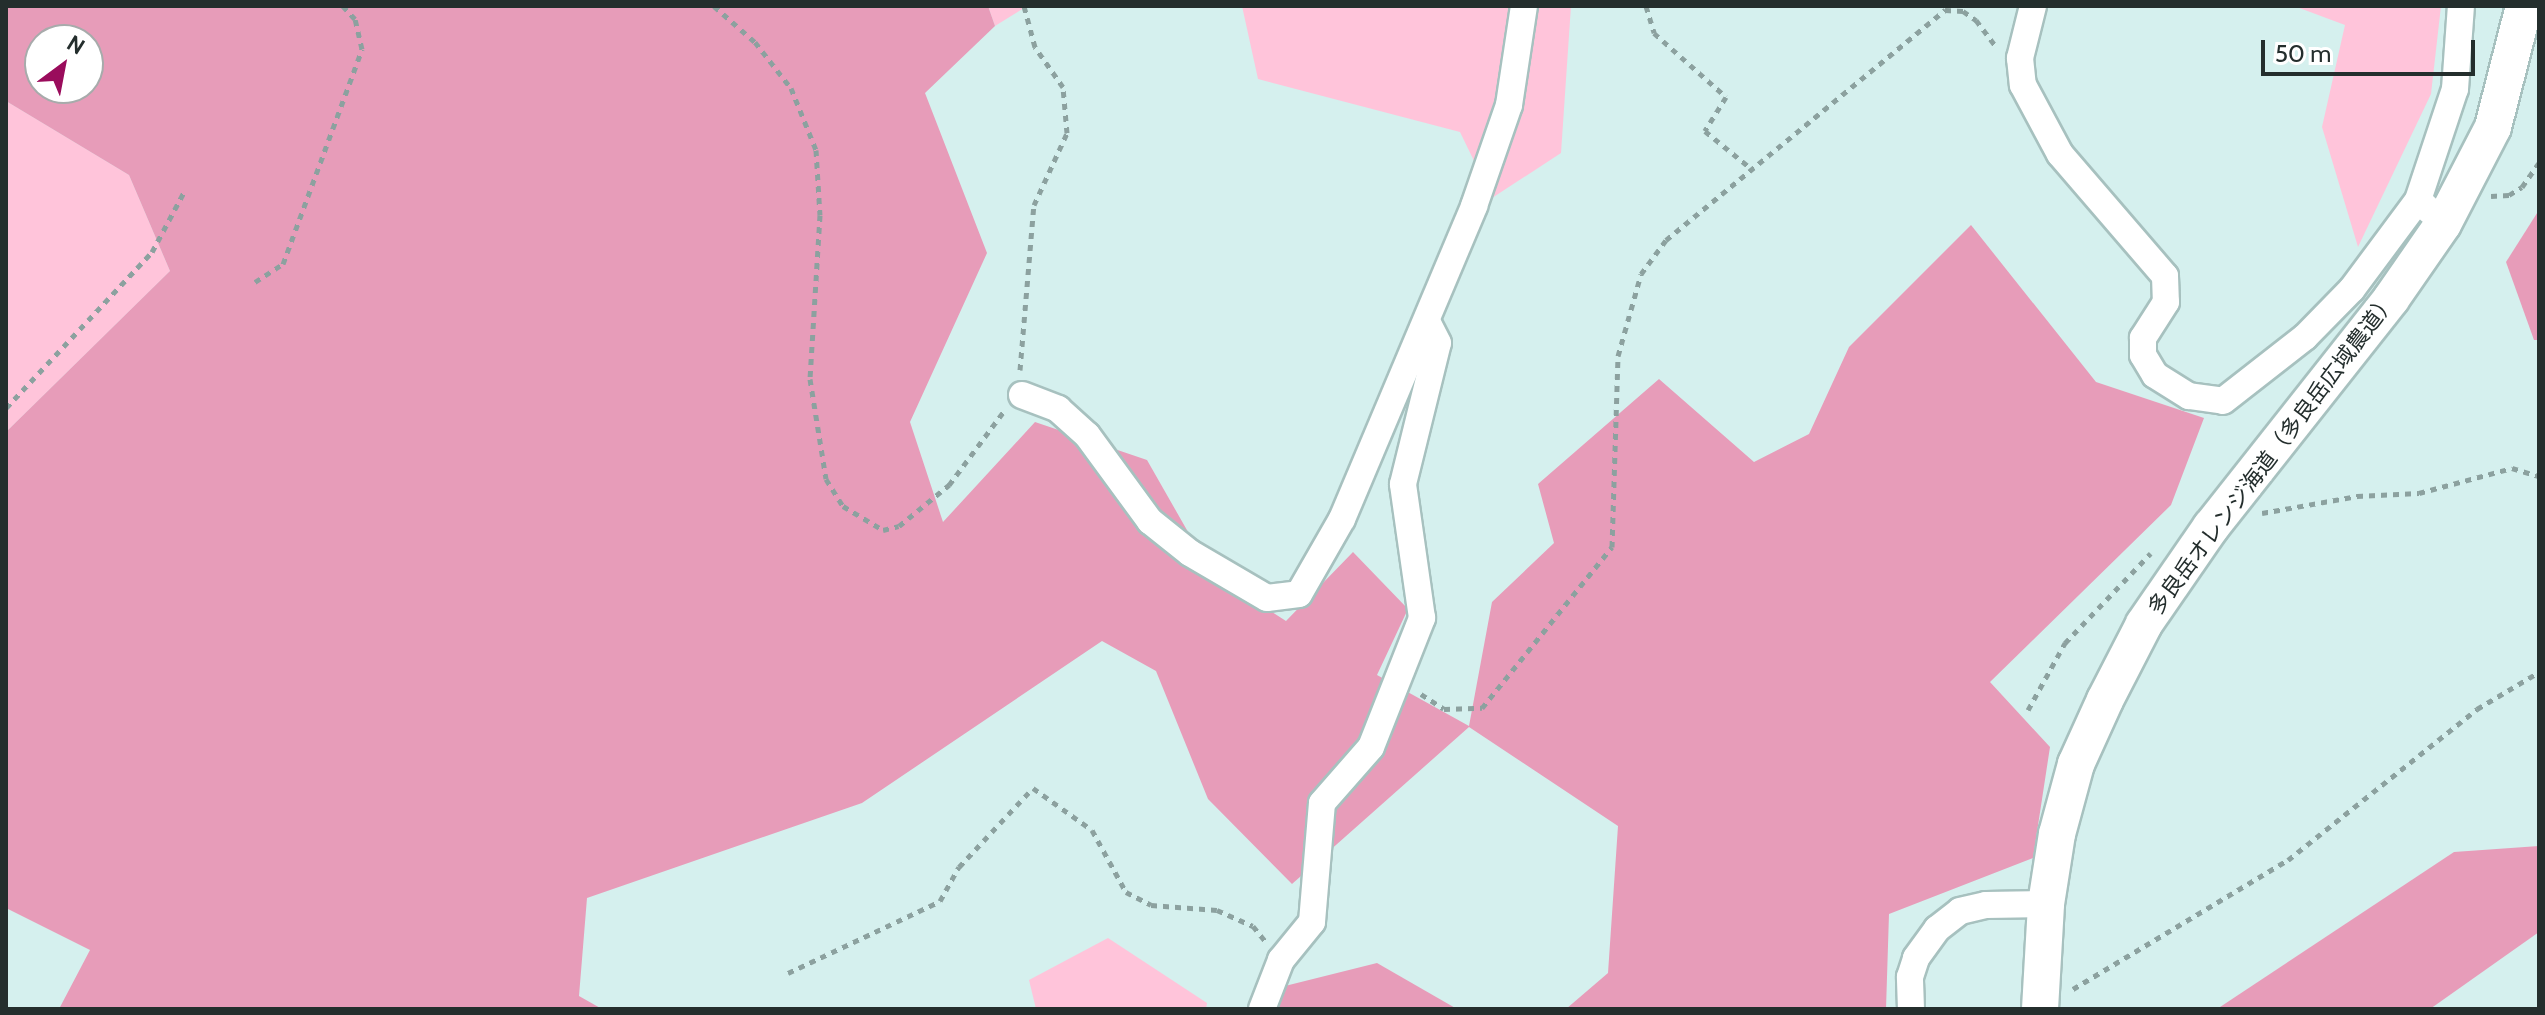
<!DOCTYPE html>
<meta charset="utf-8">
<style>
body{margin:0}
#map{position:relative;width:2545px;height:1015px;overflow:hidden;background:#d5f0ee;font-family:Cabin,"Noto Sans JP",sans-serif}
div>[style]{position:absolute}
[style*='--x']{left:calc(var(--x)*1px);top:calc(var(--y)*1px);width:calc(var(--w)*1px);rotate:calc(var(--a)*1deg)}
.green>*{inset:0;background:#ffc4da}
.forest>*{inset:0;background:#e79cb9}
.path>*{height:5px;margin-top:-2.5px;transform-origin:0;background:repeating-linear-gradient(90deg,#8ca19f 0 6px,transparent 0 12px)}
.roads{filter:drop-shadow(2px 0 #a7c1bf) drop-shadow(-2px 0 #a7c1bf) drop-shadow(0 2px #a7c1bf) drop-shadow(0 -2px #a7c1bf)}
.street>*{height:26px;margin:-13px;padding:0 13px;transform-origin:13px;border-radius:13px;background:#fff}
.secondary>*{height:36px;margin:-18px;padding:0 18px;transform-origin:18px;border-radius:18px;background:#fff}
span{translate:-50% -50%;white-space:nowrap;text-align:center;line-height:1.15;-webkit-text-stroke:8px #fff;paint-order:stroke}
.street-label{font-size:22px;color:#242e2d}
.frame{position:absolute;inset:0;border:8px solid #242e2d;pointer-events:none}
.north{position:absolute;left:24px;top:24px;width:80px;height:80px;box-sizing:border-box;background:#fff;border:2px solid #a7abab;border-radius:50%;rotate:32deg;font-size:22px;font-weight:700;line-height:32px;text-align:center;color:#242e2d}
.north::after{content:'';display:block;margin:auto;width:28px;height:36px;background:#9a0c5c;clip-path:polygon(50% 0,100% 100%,50% 72%,0 100%)}
.scale{position:absolute;left:2261px;top:40px;width:214px;height:36px;box-sizing:border-box;border:4px solid #242e2d;border-top:0;padding-left:10px;font-size:24px;line-height:28px;white-space:nowrap;color:#242e2d;-webkit-text-stroke:6px #fff;paint-order:stroke}
</style>
<div id="map">
<div class="green">
<i style="clip-path:polygon(988px 6px,1027px 6px,995px 26px)"></i>
<i style="clip-path:polygon(1242px 6px,1571px 6px,1561px 153px,1492px 198px,1460px 132px,1258px 79px)"></i>
<i style="clip-path:polygon(2294px 6px,2441px 6px,2431px 94px,2358px 247px,2322px 127px,2345px 25px)"></i>
<i style="clip-path:polygon(6px 101px,129px 175px,170px 271px,6px 432px)"></i>
<i style="clip-path:polygon(1108px 938px,1207px 1003px,1206px 1009px,1036px 1009px,1029px 980px)"></i>
</div>
<div class="forest">
<i style="clip-path:polygon(evenodd,6px 6px,988px 6px,995px 26px,925px 93px,987px 253px,910px 422px,943px 522px,1035px 422px,1147px 460px,1212px 574px,1286px 621px,1353px 552px,1408px 609px,1377px 675px,1469px 726px,1492px 602px,1554px 543px,1538px 484px,1659px 379px,1754px 462px,1809px 434px,1849px 347px,1971px 225px,2096px 382px,2204px 418px,2171px 505px,1990px 682px,2050px 747px,2033px 858px,1889px 914px,1886px 1009px,1566px 1009px,1608px 973px,1618px 826px,1469px 727px,1292px 884px,1208px 799px,1156px 671px,1102px 641px,862px 803px,587px 898px,579px 996px,602px 1009px,59px 1009px,90px 950px,6px 908px,6px 432px,170px 271px,129px 175px,6px 101px,6px 6px,40px 40px,88px 40px,88px 88px,40px 88px,40px 40px)"></i>
<i style="clip-path:polygon(2539px 210px,2539px 340px,2534px 340px,2506px 262px)"></i>
<i style="clip-path:polygon(2539px 846px,2539px 932px,2430px 1009px,2217px 1009px,2454px 852px)"></i>
<i style="clip-path:polygon(1377px 963px,1457px 1009px,1272px 1009px,1277px 988px)"></i>
</div>
<div class="path">
<i style="--x:714;--y:6;--w:55;--a:41.3"></i>
<i style="--x:755;--y:42;--w:58;--a:52"></i>
<i style="--x:791;--y:88;--w:67;--a:68"></i>
<i style="--x:816;--y:150;--w:65;--a:86.5"></i>
<i style="--x:820;--y:215;--w:164;--a:93.5"></i>
<i style="--x:810;--y:379;--w:101;--a:80.9"></i>
<i style="--x:826;--y:479;--w:32;--a:58"></i>
<i style="--x:843;--y:506;--w:47;--a:31"></i>
<i style="--x:883;--y:530;--w:16;--a:-14"></i>
<i style="--x:899;--y:526;--w:65;--a:-39.4"></i>
<i style="--x:949;--y:485;--w:92;--a:-53.4"></i>
<i style="--x:1646;--y:6;--w:28;--a:73"></i>
<i style="--x:1654;--y:33;--w:96;--a:41.6"></i>
<i style="--x:1726;--y:97;--w:40;--a:122"></i>
<i style="--x:1705;--y:131;--w:62;--a:39.1"></i>
<i style="--x:2491;--y:196;--w:18;--a:-3"></i>
<i style="--x:2509;--y:195;--w:15;--a:-32"></i>
<i style="--x:2522;--y:187;--w:29;--a:-55"></i>
<i style="--x:255;--y:282;--w:33;--a:-33"></i>
<i style="--x:283;--y:264;--w:229;--a:-69.8"></i>
<i style="--x:362;--y:49;--w:31;--a:-103"></i>
<i style="--x:355;--y:19;--w:18;--a:-133"></i>
<i style="--x:1020;--y:370;--w:166;--a:-85.2"></i>
<i style="--x:1034;--y:205;--w:79;--a:-65.4"></i>
<i style="--x:1067;--y:133;--w:46;--a:-95"></i>
<i style="--x:1063;--y:87;--w:49;--a:-125"></i>
<i style="--x:1035;--y:47;--w:42;--a:-105"></i>
<i style="--x:6;--y:408;--w:214;--a:-46.9"></i>
<i style="--x:152;--y:252;--w:68;--a:-61.9"></i>
<i style="--x:2262;--y:513;--w:97;--a:-10.1"></i>
<i style="--x:2357;--y:496;--w:62;--a:-2.8"></i>
<i style="--x:2419;--y:493;--w:96;--a:-15"></i>
<i style="--x:2512;--y:468;--w:28;--a:17"></i>
<i style="--x:1421;--y:694;--w:27;--a:33"></i>
<i style="--x:1444;--y:709;--w:38;--a:-2"></i>
<i style="--x:1482;--y:708;--w:207;--a:-51.1"></i>
<i style="--x:1612;--y:547;--w:191;--a:-88.2"></i>
<i style="--x:1618;--y:356;--w:85;--a:-74.3"></i>
<i style="--x:1641;--y:274;--w:42;--a:-53.7"></i>
<i style="--x:1666;--y:240;--w:362;--a:-39.5"></i>
<i style="--x:1945;--y:10;--w:18;--a:3"></i>
<i style="--x:1963;--y:11;--w:16;--a:35"></i>
<i style="--x:1976;--y:20;--w:31;--a:53"></i>
<i style="--x:2028;--y:710;--w:77;--a:-61.1"></i>
<i style="--x:2065;--y:643;--w:124;--a:-46.3"></i>
<i style="--x:788;--y:973;--w:168;--a:-25.3"></i>
<i style="--x:940;--y:901;--w:39;--a:-61"></i>
<i style="--x:959;--y:867;--w:108;--a:-46.9"></i>
<i style="--x:1033;--y:788;--w:72;--a:35.4"></i>
<i style="--x:1092;--y:830;--w:71;--a:61.3"></i>
<i style="--x:1126;--y:892;--w:28;--a:27"></i>
<i style="--x:1151;--y:905;--w:66;--a:4.3"></i>
<i style="--x:1217;--y:910;--w:39;--a:24"></i>
<i style="--x:1253;--y:926;--w:19;--a:51"></i>
<i style="--x:2073;--y:989;--w:251;--a:-31"></i>
<i style="--x:2288;--y:860;--w:242;--a:-38.6"></i>
<i style="--x:2477;--y:709;--w:72;--a:-30.8"></i>
</div>
<div class="roads">
<div class="street">
<i style="--x:2033;--y:6;--w:54;--a:104"></i>
<i style="--x:2020;--y:58;--w:27;--a:84"></i>
<i style="--x:2023;--y:85;--w:78;--a:61.8"></i>
<i style="--x:2060;--y:154;--w:161;--a:49.3"></i>
<i style="--x:2165;--y:276;--w:26;--a:88"></i>
<i style="--x:2166;--y:302;--w:43;--a:122.6"></i>
<i style="--x:2143;--y:338;--w:17;--a:90"></i>
<i style="--x:2143;--y:355;--w:23;--a:59"></i>
<i style="--x:2155;--y:375;--w:40;--a:32"></i>
<i style="--x:2189;--y:396;--w:34;--a:8"></i>
<i style="--x:2223;--y:401;--w:104;--a:-38"></i>
<i style="--x:2305;--y:337;--w:67;--a:-45.6"></i>
<i style="--x:2352;--y:289;--w:111;--a:-53.4"></i>
<i style="--x:2430;--y:211;--w:16;--a:-137"></i>
<i style="--x:2418;--y:200;--w:117;--a:-71.6"></i>
<i style="--x:2455;--y:89;--w:83;--a:-85.9"></i>
<i style="--x:1022;--y:395;--w:39;--a:21"></i>
<i style="--x:1058;--y:409;--w:39;--a:42"></i>
<i style="--x:1087;--y:435;--w:107;--a:53.8"></i>
<i style="--x:1150;--y:521;--w:51;--a:38.7"></i>
<i style="--x:1190;--y:553;--w:89;--a:30.3"></i>
<i style="--x:1267;--y:598;--w:32;--a:-7"></i>
<i style="--x:1299;--y:594;--w:86;--a:-60.2"></i>
<i style="--x:1342;--y:519;--w:340;--a:-67.1"></i>
<i style="--x:1474;--y:206;--w:107;--a:-70.9"></i>
<i style="--x:1509;--y:105;--w:100;--a:-81.4"></i>
<i style="--x:1262;--y:1009;--w:53;--a:-68.8"></i>
<i style="--x:1281;--y:960;--w:49;--a:-50.8"></i>
<i style="--x:1312;--y:922;--w:119;--a:-85.2"></i>
<i style="--x:1322;--y:803;--w:74;--a:-48.8"></i>
<i style="--x:1371;--y:747;--w:139;--a:-68.4"></i>
<i style="--x:1422;--y:618;--w:135;--a:-98.1"></i>
<i style="--x:1403;--y:484;--w:145;--a:-76.1"></i>
<i style="--x:1438;--y:343;--w:25;--a:-117"></i>
<i style="--x:1911;--y:1009;--w:32;--a:-92"></i>
<i style="--x:1910;--y:977;--w:20;--a:-72"></i>
<i style="--x:1916;--y:958;--w:36;--a:-54"></i>
<i style="--x:1937;--y:929;--w:29;--a:-38"></i>
<i style="--x:1960;--y:911;--w:27;--a:-13"></i>
<i style="--x:1986;--y:905;--w:60;--a:-1"></i>
</div>
<div class="secondary">
<i style="--x:2040;--y:1009;--w:105;--a:-86.7"></i>
<i style="--x:2046;--y:904;--w:71;--a:-81.1"></i>
<i style="--x:2057;--y:834;--w:73;--a:-74.8"></i>
<i style="--x:2076;--y:764;--w:70;--a:-65.6"></i>
<i style="--x:2105;--y:700;--w:85;--a:-62.8"></i>
<i style="--x:2144;--y:624;--w:118;--a:-55.4"></i>
<i style="--x:2211;--y:527;--w:290;--a:-51.7"></i>
<i style="--x:2391;--y:299;--w:91;--a:-55.3"></i>
<i style="--x:2443;--y:224;--w:109;--a:-62.7"></i>
<i style="--x:2493;--y:127;--w:125;--a:-75.6"></i>
</div>
</div>
<div class="street-label">
<span style="left:2272px;top:454px;rotate:-53deg">多良岳オレンジ海道（多良岳広域農道）</span>
</div>
<div class="frame"></div>
<div class="north">N</div>
<div class="scale">50 m</div>
</div>
